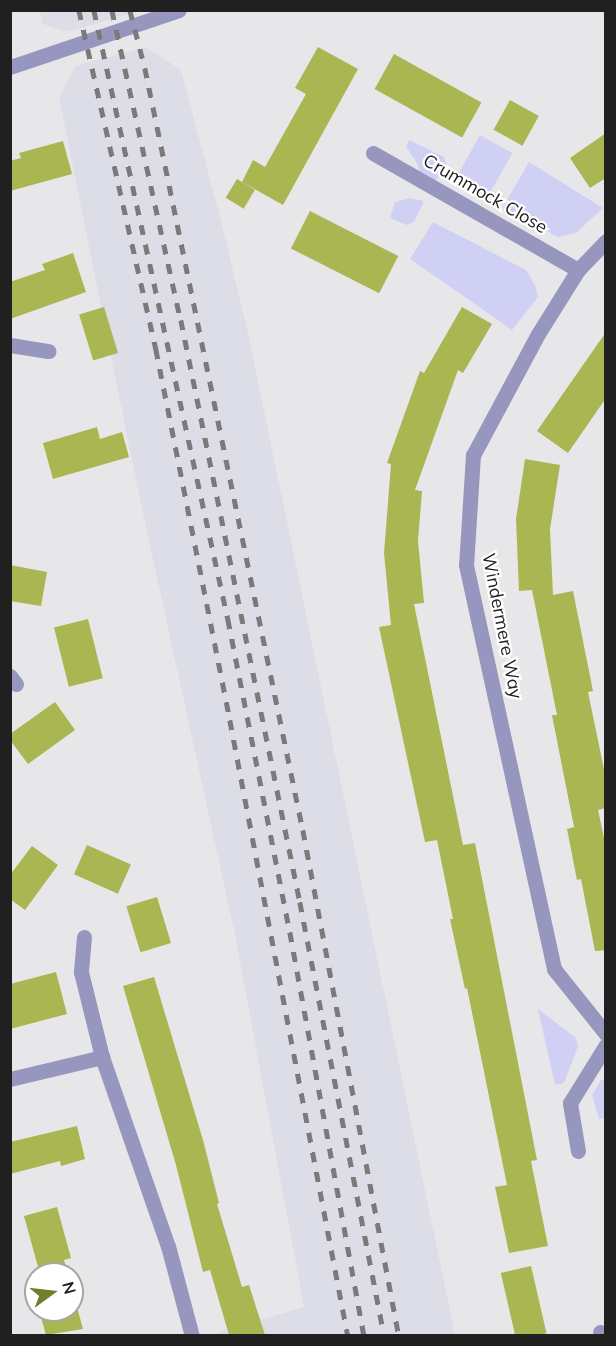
<!DOCTYPE html>
<style>
body{margin:0}
#map{position:relative;width:616px;height:1346px;overflow:hidden;background:#e7e7ea;font-family:Mulish,sans-serif}
div>[style]{position:absolute}
[style*='--x']{left:calc(var(--x)*1px);top:calc(var(--y)*1px);width:calc(var(--w)*1px);rotate:calc(var(--a)*1deg)}
.built>*{inset:0;background:#dddde8}
.green>*{inset:0;background:#d0d0f4;transform-origin:0 0}
.building>*{inset:0;background:#a9b651;transform-origin:0 0}
.minor>*{height:15px;margin:-7.5px;padding:0 7.5px;transform-origin:7.5px;border-radius:7.5px;background:#9796be}
.tertiary>*{height:15px;margin:-7.5px;padding:0 7.5px;transform-origin:7.5px;border-radius:7.5px;background:#9796be}
.rail>*{height:4.5px;margin-top:-2.25px;transform-origin:0;background:repeating-linear-gradient(90deg,#7a7a7b 0 10px,transparent 0 20px)}
span{translate:-50% -50%;white-space:nowrap;text-align:center;line-height:1.15;-webkit-text-stroke:4.5px #fff;paint-order:stroke}
.street-label{font-size:18px;color:#202021}
.frame{position:absolute;inset:0;border:12px solid #202021;pointer-events:none}
.north{position:absolute;left:24px;top:1262px;width:60px;height:60px;box-sizing:border-box;background:#fff;border:2px solid #a6a6a6;border-radius:50%;rotate:75deg;font-size:16px;font-weight:700;line-height:24px;text-align:center;color:#202021}
.north::after{content:'';display:block;margin:auto;width:21px;height:27px;background:#747e29;clip-path:polygon(50% 0,100% 100%,50% 72%,0 100%)}
</style>
<div id="map">
<div class="built">
<i style="clip-path:polygon(40px 11px,40px 10px,139px 11px,67px 32px,43px 24px)"></i>
<i style="clip-path:polygon(146px 47px,181px 70px,221px 221px,248px 333px,455px 1335px,209px 1335px,304px 1307px,235px 935px,139px 495px,59px 97px,75px 66px)"></i>
</div>
<div class="green">
<i style="left:480px;top:135px;width:37px;height:51px;rotate:29deg"></i>
<i style="clip-path:polygon(409px 140px,444px 157px,447px 167px,435px 181px,421px 175px,416px 161px,406px 147px)"></i>
<i style="clip-path:polygon(529px 162px,603px 208px,576px 233px,558px 237px,503px 207px)"></i>
<i style="clip-path:polygon(410px 198px,424px 201px,414px 222px,407px 225px,390px 218px,395px 202px)"></i>
<i style="clip-path:polygon(433px 222px,526px 270px,535px 285px,538px 297px,512px 330px,410px 259px)"></i>
<i style="clip-path:polygon(538px 1009px,576px 1038px,578px 1046px,564px 1083px,555px 1085px)"></i>
<i style="clip-path:polygon(605px 1079px,605px 1118px,599px 1119px,592px 1095px,601px 1080px)"></i>
</div>
<div class="building">
<i style="clip-path:polygon(318px 47px,358px 69px,283px 205px,242px 182px,253px 160px,265px 167px,306px 94px,295px 88px)"></i>
<i style="left:394px;top:54px;width:100px;height:40px;rotate:29deg"></i>
<i style="left:510px;top:100px;width:33px;height:34px;rotate:29deg"></i>
<i style="clip-path:polygon(606px 133px,606px 178px,590px 188px,570px 158px)"></i>
<i style="clip-path:polygon(63px 141px,72px 174px,10px 191px,10px 161px,21px 158px,19px 153px)"></i>
<i style="left:237px;top:179px;width:21px;height:22px;rotate:31deg"></i>
<i style="left:310px;top:211px;width:99px;height:42px;rotate:27deg"></i>
<i style="clip-path:polygon(73px 253px,86px 292px,10px 319px,10px 282px,45px 270px,42px 264px)"></i>
<i style="left:104px;top:307px;width:48px;height:26px;rotate:73deg"></i>
<i style="clip-path:polygon(462px 307px,492px 324px,463px 373px,458px 370px,415px 490px,422px 491px,418px 541px,424px 603px,414px 604px,463px 845px,475px 843px,537px 1160px,531px 1161px,548px 1246px,509px 1253px,495px 1187px,507px 1185px,467px 988px,465px 989px,450px 919px,453px 919px,437px 840px,425px 842px,379px 627px,391px 625px,384px 553px,391px 464px,387px 463px,420px 371px,424px 373px)"></i>
<i style="clip-path:polygon(606px 332px,606px 398px,568px 453px,537px 431px)"></i>
<i style="clip-path:polygon(97px 427px,100px 439px,122px 432px,129px 457px,53px 479px,43px 443px)"></i>
<i style="clip-path:polygon(525px 459px,560px 465px,550px 529px,553px 595px,573px 591px,593px 691px,588px 692px,606px 779px,606px 808px,598px 810px,606px 847px,606px 950px,595px 951px,581px 879px,577px 880px,567px 829px,574px 827px,552px 715px,557px 715px,532px 590px,519px 591px,516px 519px)"></i>
<i style="clip-path:polygon(10px 565px,47px 572px,41px 606px,10px 601px)"></i>
<i style="left:88px;top:619px;width:61px;height:35px;rotate:76deg"></i>
<i style="clip-path:polygon(55px 702px,75px 730px,28px 764px,10px 740px,10px 734px)"></i>
<i style="left:87px;top:845px;width:48px;height:32px;rotate:24deg"></i>
<i style="clip-path:polygon(32px 846px,58px 865px,25px 910px,10px 899px,10px 875px)"></i>
<i style="left:157px;top:897px;width:48px;height:32px;rotate:73deg"></i>
<i style="clip-path:polygon(56px 972px,67px 1014px,10px 1029px,10px 984px)"></i>
<i style="clip-path:polygon(154px 977px,203px 1140px,219px 1203px,217px 1204px,242px 1287px,249px 1285px,265px 1335px,229px 1335px,210px 1270px,203px 1272px,176px 1165px,123px 986px)"></i>
<i style="clip-path:polygon(77px 1126px,85px 1159px,61px 1166px,60px 1161px,10px 1174px,10px 1142px)"></i>
<i style="clip-path:polygon(57px 1207px,71px 1258px,64px 1260px,68px 1274px,40px 1274px,24px 1216px)"></i>
<i style="left:531px;top:1266px;width:69px;height:31px;rotate:77deg"></i>
<i style="clip-path:polygon(72px 1289px,83px 1329px,46px 1335px,39px 1310px,72px 1310px)"></i>
</div>
<div class="minor">
<i style="--x:373;--y:153;--w:236;--a:29.7"></i>
<i style="--x:606;--y:241;--w:40;--a:134"></i>
<i style="--x:578;--y:270;--w:75;--a:122"></i>
<i style="--x:538;--y:334;--w:137;--a:118.2"></i>
<i style="--x:473;--y:455;--w:110;--a:93.6"></i>
<i style="--x:466;--y:565;--w:413;--a:77.7"></i>
<i style="--x:554;--y:969;--w:83;--a:51.3"></i>
<i style="--x:10;--y:345;--w:39;--a:9"></i>
<i style="--x:10;--y:676;--w:10;--a:53"></i>
<i style="--x:84;--y:937;--w:35;--a:95"></i>
<i style="--x:81;--y:972;--w:88;--a:76.1"></i>
<i style="--x:102;--y:1057;--w:200;--a:70.8"></i>
<i style="--x:168;--y:1246;--w:93;--a:75.1"></i>
<i style="--x:10;--y:1079;--w:95;--a:-13.4"></i>
<i style="--x:578;--y:1151;--w:49;--a:-99.5"></i>
<i style="--x:570;--y:1103;--w:68;--a:-58.2"></i>
<i style="--x:600;--y:1332;--w:4;--a:76"></i>
</div>
<div class="tertiary">
<i style="--x:10;--y:67;--w:178;--a:-18.6"></i>
</div>
<div class="rail">
<i style="--x:79;--y:10;--w:348;--a:77.2"></i>
<i style="--x:156;--y:349;--w:378;--a:78.7"></i>
<i style="--x:230;--y:720;--w:627;--a:79.16"></i>
<i style="--x:94;--y:10;--w:624;--a:77.59"></i>
<i style="--x:228;--y:619;--w:319;--a:78.8"></i>
<i style="--x:290;--y:932;--w:411;--a:79.6"></i>
<i style="--x:112;--y:10;--w:318;--a:77.5"></i>
<i style="--x:181;--y:320;--w:594;--a:78.44"></i>
<i style="--x:300;--y:902;--w:442;--a:79"></i>
<i style="--x:130;--y:10;--w:60;--a:75.5"></i>
<i style="--x:145;--y:68;--w:778;--a:78.29"></i>
<i style="--x:303;--y:830;--w:515;--a:79.26"></i>
</div>
<div class="street-label">
<span style="left:485px;top:194px;rotate:30deg">Crummock Close</span>
<span style="left:502px;top:626px;rotate:79deg">Windermere Way</span>
</div>
<div class="frame"></div>
<div class="north">N</div>
</div>
